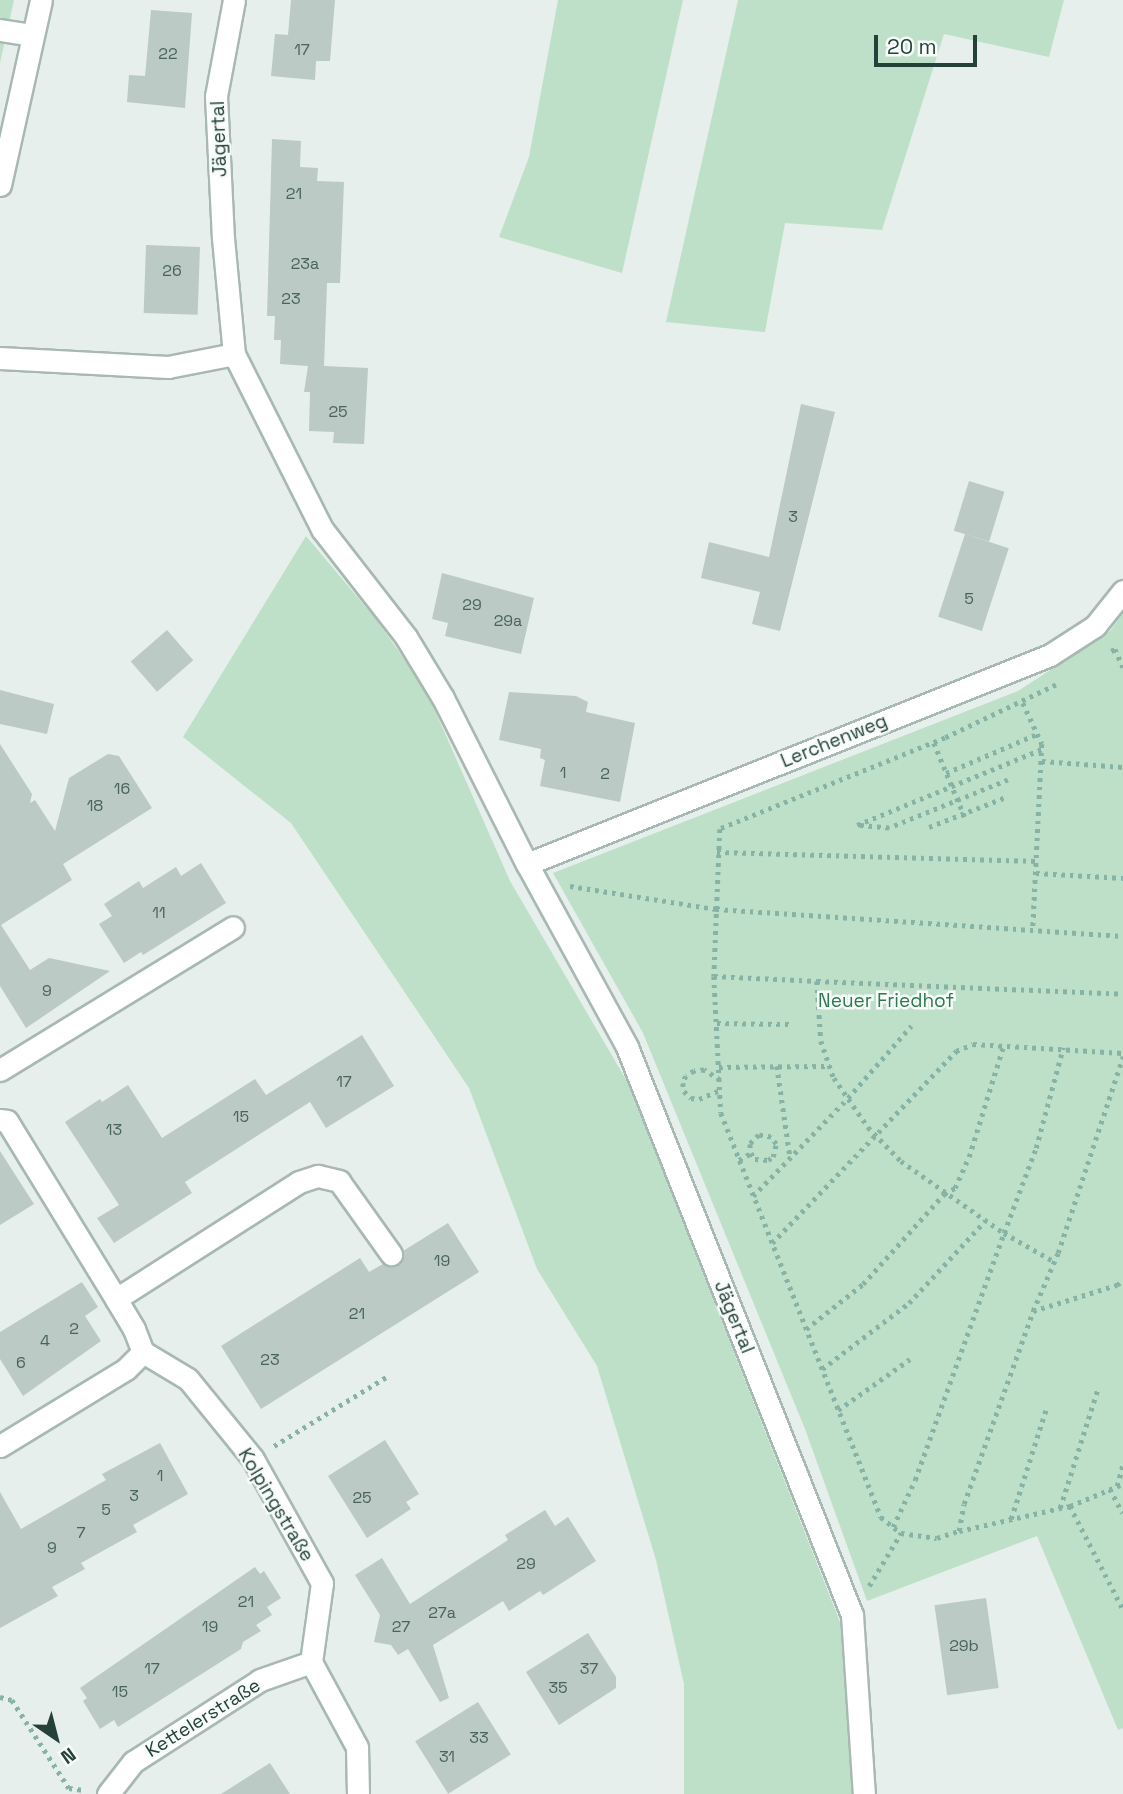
<!DOCTYPE html>
<meta charset="utf-8">
<style>
body{margin:0}
#map{position:relative;width:1123px;height:1794px;overflow:hidden;background:#e6efeb;font-family:"Space Grotesk",sans-serif}
div>[style]{position:absolute}
[style*='--x']{left:calc(var(--x)*1px);top:calc(var(--y)*1px);width:calc(var(--w)*1px);rotate:calc(var(--a)*1deg)}
.green>*{inset:0;background:#bfe0c8}
.building>*{inset:0;background:#bbcac4;transform-origin:0 0}
.path>*{height:4.5px;margin-top:-2.25px;transform-origin:0;background:repeating-linear-gradient(90deg,#86b3a5 0 3.5px,transparent 0 8.5px)}
.roads{filter:drop-shadow(2px 0 #a8b8b2) drop-shadow(-2px 0 #a8b8b2) drop-shadow(0 2px #a8b8b2) drop-shadow(0 -2px #a8b8b2)}
.minor>*{height:21px;margin:-10.5px;padding:0 10.5px;transform-origin:10.5px;border-radius:10.5px;background:#fff}
span{translate:-50% -50%;white-space:nowrap;text-align:center;line-height:1.15;-webkit-text-stroke:5px #f7fbf9;paint-order:stroke}
.number-label{font-size:16px;color:#4a645c}
.number-label span{-webkit-text-stroke-width:0}
.street-label{font-size:19px;color:#24423a}
.park-label{font-size:19px;color:#2d7a4b}
.north{position:absolute;left:21px;top:1703px;width:70px;height:70px;-webkit-text-stroke:5px #f7fbf9;paint-order:stroke;rotate:145deg;font-size:19px;font-weight:700;line-height:28px;text-align:center;color:#24423a}
.north::after{content:'';display:block;margin:auto;width:24px;height:32px;background:#24423a;clip-path:polygon(50% 0,100% 100%,50% 72%,0 100%)}
.scale{position:absolute;left:874px;top:35px;width:103px;height:32px;box-sizing:border-box;border:4px solid #24423a;border-top:0;padding-left:9px;font-size:21px;line-height:24px;white-space:nowrap;color:#24423a;-webkit-text-stroke:5px #f7fbf9;paint-order:stroke}
</style>
<div id="map">
<div class="green">
<i style="clip-path:polygon(0 0,14px 0,0 63px)"></i>
<i style="clip-path:polygon(558px 0,683px 0,622px 273px,499px 237px,529px 157px)"></i>
<i style="clip-path:polygon(738px 0,1064px 0,1049px 57px,944px 34px,882px 230px,785px 223px,765px 332px,666px 322px)"></i>
<i style="clip-path:polygon(306px 536px,375px 618px,425px 688px,510px 881px,628px 1083px,840px 1622px,857px 1794px,684px 1794px,684px 1684px,656px 1560px,597px 1366px,537px 1269px,469px 1088px,291px 823px,183px 737px)"></i>
<i style="clip-path:polygon(1123px 613px,1123px 1728px,1118px 1730px,1037px 1536px,867px 1601px,805px 1429px,643px 1033px,553px 873px,1018px 691px,1110px 631px)"></i>
</div>
<div class="building">
<i style="clip-path:polygon(291px 0,335px 0,330px 61px,316px 61px,315px 80px,271px 76px,275px 34px,288px 35px)"></i>
<i style="clip-path:polygon(151px 10px,192px 13px,185px 108px,127px 102px,129px 75px,145px 76px)"></i>
<i style="clip-path:polygon(272px 139px,301px 141px,300px 167px,318px 168px,317px 181px,344px 182px,340px 283px,327px 283px,324px 366px,368px 368px,364px 444px,333px 443px,334px 432px,309px 431px,310px 392px,304px 392px,308px 366px,280px 364px,281px 340px,274px 340px,275px 316px,267px 316px)"></i>
<i style="left:146px;top:245px;width:54px;height:68px;rotate:2deg"></i>
<i style="clip-path:polygon(801px 404px,835px 412px,780px 631px,752px 624px,760px 592px,701px 578px,709px 542px,769px 557px)"></i>
<i style="left:969px;top:481px;width:37px;height:52px;rotate:17deg"></i>
<i style="left:965px;top:534px;width:46px;height:87px;rotate:18deg"></i>
<i style="clip-path:polygon(442px 573px,534px 598px,521px 654px,445px 636px,448px 623px,432px 619px)"></i>
<i style="left:167px;top:630px;width:40px;height:48px;rotate:49deg"></i>
<i style="clip-path:polygon(0 690px,54px 704px,47px 734px,0 724px)"></i>
<i style="clip-path:polygon(509px 692px,576px 696px,588px 702px,586px 712px,635px 723px,620px 802px,540px 786px,545px 760px,540px 758px,541px 749px,499px 740px)"></i>
<i style="clip-path:polygon(0 744px,32px 794px,30px 803px,35px 800px,55px 831px,69px 778px,108px 754px,119px 756px,152px 808px,63px 864px,72px 880px,1px 925px,30px 970px,49px 958px,110px 971px,26px 1028px,0 986px)"></i>
<i style="clip-path:polygon(201px 863px,226px 903px,143px 955px,141px 952px,124px 963px,99px 924px,112px 916px,104px 904px,139px 881px,143px 888px,176px 867px,181px 876px)"></i>
<i style="clip-path:polygon(362px 1035px,394px 1086px,326px 1128px,310px 1102px,185px 1182px,192px 1193px,114px 1243px,97px 1218px,119px 1205px,65px 1122px,100px 1099px,102px 1102px,128px 1085px,162px 1138px,255px 1079px,266px 1095px)"></i>
<i style="clip-path:polygon(0 1151px,34px 1204px,0 1225px)"></i>
<i style="clip-path:polygon(448px 1223px,479px 1272px,261px 1409px,221px 1346px,360px 1258px,369px 1272px,383px 1264px,392px 1267px,398px 1265px,403px 1259px,403px 1251px)"></i>
<i style="clip-path:polygon(82px 1282px,98px 1307px,85px 1316px,101px 1341px,23px 1396px,0 1359px,0 1332px)"></i>
<i style="clip-path:polygon(385px 1440px,419px 1494px,406px 1502px,411px 1509px,367px 1538px,328px 1476px)"></i>
<i style="clip-path:polygon(160px 1443px,188px 1494px,133px 1525px,137px 1532px,81px 1563px,85px 1569px,52px 1587px,58px 1596px,0 1628px,0 1492px,21px 1529px,106px 1480px,102px 1474px)"></i>
<i style="clip-path:polygon(545px 1510px,555px 1526px,568px 1517px,596px 1561px,543px 1595px,540px 1591px,509px 1611px,503px 1601px,433px 1645px,449px 1698px,440px 1702px,408px 1649px,398px 1655px,391px 1645px,374px 1642px,380px 1615px,355px 1575px,382px 1558px,410px 1604px,508px 1540px,505px 1535px)"></i>
<i style="clip-path:polygon(255px 1567px,260px 1574px,264px 1571px,281px 1598px,267px 1607px,272px 1615px,256px 1625px,261px 1631px,243px 1642px,241px 1649px,118px 1727px,114px 1720px,100px 1729px,83px 1701px,87px 1698px,80px 1688px)"></i>
<i style="left:986px;top:1598px;width:91px;height:52px;rotate:82deg"></i>
<i style="clip-path:polygon(588px 1633px,616px 1677px,616px 1688px,559px 1725px,526px 1672px)"></i>
<i style="left:478px;top:1702px;width:62px;height:74px;rotate:58deg"></i>
<i style="clip-path:polygon(270px 1763px,290px 1794px,221px 1794px)"></i>
</div>
<div class="path">
<i style="--x:1111;--y:651;--w:4;--a:-27"></i>
<i style="--x:1115;--y:649;--w:20;--a:66"></i>
<i style="--x:1056;--y:685;--w:123;--a:154.5"></i>
<i style="--x:945;--y:738;--w:243;--a:158"></i>
<i style="--x:720;--y:829;--w:147;--a:92.3"></i>
<i style="--x:714;--y:976;--w:137;--a:87.1"></i>
<i style="--x:721;--y:1113;--w:435;--a:68.4"></i>
<i style="--x:881;--y:1517;--w:26;--a:39"></i>
<i style="--x:901;--y:1533;--w:36;--a:8"></i>
<i style="--x:937;--y:1538;--w:23;--a:-18"></i>
<i style="--x:959;--y:1531;--w:27;--a:-80"></i>
<i style="--x:964;--y:1504;--w:205;--a:-70.3"></i>
<i style="--x:1033;--y:1311;--w:63;--a:-66.7"></i>
<i style="--x:1058;--y:1253;--w:207;--a:-71.7"></i>
<i style="--x:1023;--y:703;--w:45;--a:65.1"></i>
<i style="--x:1042;--y:744;--w:187;--a:92.8"></i>
<i style="--x:934;--y:743;--w:83;--a:67.4"></i>
<i style="--x:1042;--y:761;--w:81;--a:4.2"></i>
<i style="--x:946;--y:773;--w:99;--a:-23.2"></i>
<i style="--x:1008;--y:780;--w:128;--a:158"></i>
<i style="--x:889;--y:828;--w:32;--a:-175"></i>
<i style="--x:857;--y:825;--w:200;--a:-22.3"></i>
<i style="--x:929;--y:827;--w:83;--a:-21.3"></i>
<i style="--x:717;--y:852;--w:320;--a:1.6"></i>
<i style="--x:1036;--y:873;--w:87;--a:3.3"></i>
<i style="--x:570;--y:886;--w:148;--a:9"></i>
<i style="--x:716;--y:909;--w:408;--a:3.8"></i>
<i style="--x:714;--y:976;--w:103;--a:2.8"></i>
<i style="--x:817;--y:981;--w:60;--a:86.2"></i>
<i style="--x:821;--y:1041;--w:39;--a:71"></i>
<i style="--x:834;--y:1078;--w:60;--a:55.2"></i>
<i style="--x:868;--y:1127;--w:47;--a:45.9"></i>
<i style="--x:901;--y:1161;--w:126;--a:35"></i>
<i style="--x:1004;--y:1233;--w:91;--a:-69.4"></i>
<i style="--x:1036;--y:1148;--w:104;--a:-74.9"></i>
<i style="--x:817;--y:981;--w:306;--a:2.4"></i>
<i style="--x:717;--y:1023;--w:75;--a:0.8"></i>
<i style="--x:777;--y:1066;--w:91;--a:81.8"></i>
<i style="--x:719;--y:1067;--w:111;--a:-0.5"></i>
<i style="--x:720;--y:1080;--w:19;--a:-148"></i>
<i style="--x:704;--y:1070;--w:10;--a:174"></i>
<i style="--x:694;--y:1071;--w:9;--a:148"></i>
<i style="--x:686;--y:1076;--w:8;--a:113"></i>
<i style="--x:683;--y:1083;--w:8;--a:83"></i>
<i style="--x:684;--y:1091;--w:10;--a:45"></i>
<i style="--x:691;--y:1098;--w:8;--a:7"></i>
<i style="--x:699;--y:1099;--w:23;--a:-23"></i>
<i style="--x:739;--y:1160;--w:14;--a:-30"></i>
<i style="--x:751;--y:1153;--w:7;--a:56"></i>
<i style="--x:755;--y:1159;--w:13;--a:4"></i>
<i style="--x:768;--y:1160;--w:6;--a:-31"></i>
<i style="--x:773;--y:1157;--w:13;--a:-77"></i>
<i style="--x:776;--y:1144;--w:9;--a:-126"></i>
<i style="--x:771;--y:1137;--w:12;--a:-171"></i>
<i style="--x:759;--y:1135;--w:13;--a:135"></i>
<i style="--x:750;--y:1144;--w:9;--a:84"></i>
<i style="--x:753;--y:1196;--w:136;--a:-45.9"></i>
<i style="--x:848;--y:1098;--w:96;--a:-48.8"></i>
<i style="--x:772;--y:1243;--w:266;--a:-46.2"></i>
<i style="--x:956;--y:1051;--w:18;--a:-22"></i>
<i style="--x:973;--y:1044;--w:150;--a:3.4"></i>
<i style="--x:1033;--y:1311;--w:88;--a:-17.2"></i>
<i style="--x:1117;--y:1285;--w:8;--a:-40"></i>
<i style="--x:806;--y:1329;--w:73;--a:-38.3"></i>
<i style="--x:863;--y:1284;--w:121;--a:-48"></i>
<i style="--x:944;--y:1194;--w:13;--a:-29"></i>
<i style="--x:955;--y:1188;--w:34;--a:-66"></i>
<i style="--x:969;--y:1157;--w:118;--a:-72.8"></i>
<i style="--x:822;--y:1369;--w:109;--a:-37.2"></i>
<i style="--x:909;--y:1303;--w:112;--a:-47.2"></i>
<i style="--x:838;--y:1410;--w:88;--a:-35.3"></i>
<i style="--x:274;--y:1446;--w:132;--a:-31.6"></i>
<i style="--x:1117;--y:1486;--w:24;--a:-75"></i>
<i style="--x:1110;--y:1489;--w:27;--a:62"></i>
<i style="--x:1070;--y:1506;--w:116;--a:62.8"></i>
<i style="--x:1060;--y:1508;--w:126;--a:-72.4"></i>
<i style="--x:1011;--y:1519;--w:119;--a:-72.3"></i>
<i style="--x:893;--y:1527;--w:52;--a:-64.9"></i>
<i style="--x:915;--y:1480;--w:263;--a:-70.2"></i>
<i style="--x:1004;--y:1233;--w:59;--a:29.6"></i>
<i style="--x:959;--y:1531;--w:114;--a:-12.7"></i>
<i style="--x:1070;--y:1506;--w:57;--a:-22.5"></i>
<i style="--x:869;--y:1586;--w:62;--a:-58.9"></i>
<i style="--x:0;--y:1697;--w:12;--a:14"></i>
<i style="--x:12;--y:1700;--w:105;--a:57.1"></i>
<i style="--x:69;--y:1788;--w:15;--a:8"></i>
</div>
<div class="roads">
<div class="minor">
<i style="--x:234;--y:0;--w:98;--a:100.6"></i>
<i style="--x:216;--y:96;--w:142;--a:87.2"></i>
<i style="--x:223;--y:238;--w:117;--a:84.6"></i>
<i style="--x:234;--y:354;--w:196;--a:63.3"></i>
<i style="--x:322;--y:529;--w:137;--a:52.1"></i>
<i style="--x:406;--y:637;--w:71;--a:58.8"></i>
<i style="--x:443;--y:698;--w:186;--a:63.2"></i>
<i style="--x:527;--y:864;--w:209;--a:61.3"></i>
<i style="--x:627;--y:1047;--w:611;--a:68.39"></i>
<i style="--x:852;--y:1615;--w:179;--a:86.2"></i>
<i style="--x:0;--y:30;--w:33;--a:9"></i>
<i style="--x:0;--y:185;--w:189;--a:-77.5"></i>
<i style="--x:0;--y:358;--w:168;--a:3.1"></i>
<i style="--x:168;--y:367;--w:67;--a:-11.1"></i>
<i style="--x:527;--y:864;--w:563;--a:-21.78"></i>
<i style="--x:1050;--y:655;--w:54;--a:-32.8"></i>
<i style="--x:1095;--y:626;--w:45;--a:-51.3"></i>
<i style="--x:0;--y:1070;--w:273;--a:-31.5"></i>
<i style="--x:0;--y:1120;--w:7;--a:8"></i>
<i style="--x:7;--y:1121;--w:209;--a:58.5"></i>
<i style="--x:116;--y:1299;--w:35;--a:59"></i>
<i style="--x:134;--y:1329;--w:25;--a:69"></i>
<i style="--x:143;--y:1352;--w:52;--a:31"></i>
<i style="--x:188;--y:1379;--w:103;--a:50.9"></i>
<i style="--x:253;--y:1459;--w:142;--a:60.9"></i>
<i style="--x:322;--y:1583;--w:80;--a:97.9"></i>
<i style="--x:311;--y:1662;--w:97;--a:61.6"></i>
<i style="--x:357;--y:1747;--w:47;--a:88.8"></i>
<i style="--x:116;--y:1299;--w:217;--a:-32.6"></i>
<i style="--x:299;--y:1182;--w:20;--a:-18"></i>
<i style="--x:318;--y:1176;--w:22;--a:13"></i>
<i style="--x:339;--y:1181;--w:90;--a:54.5"></i>
<i style="--x:0;--y:1446;--w:148;--a:-31.4"></i>
<i style="--x:126;--y:1369;--w:24;--a:-45"></i>
<i style="--x:108;--y:1794;--w:41;--a:-52"></i>
<i style="--x:133;--y:1762;--w:151;--a:-32.8"></i>
<i style="--x:260;--y:1680;--w:54;--a:-19.4"></i>
</div>
</div>
<div class="number-label">
<span style="left:302px;top:50px">17</span>
<span style="left:168px;top:54px">22</span>
<span style="left:294px;top:194px">21</span>
<span style="left:305px;top:264px">23a</span>
<span style="left:172px;top:271px">26</span>
<span style="left:291px;top:299px">23</span>
<span style="left:338px;top:412px">25</span>
<span style="left:793px;top:517px">3</span>
<span style="left:969px;top:599px">5</span>
<span style="left:472px;top:605px">29</span>
<span style="left:508px;top:621px">29a</span>
<span style="left:563px;top:773px">1</span>
<span style="left:605px;top:774px">2</span>
<span style="left:122px;top:789px">16</span>
<span style="left:95px;top:806px">18</span>
<span style="left:159px;top:913px">11</span>
<span style="left:47px;top:991px">9</span>
<span style="left:344px;top:1082px">17</span>
<span style="left:241px;top:1117px">15</span>
<span style="left:114px;top:1130px">13</span>
<span style="left:442px;top:1261px">19</span>
<span style="left:357px;top:1314px">21</span>
<span style="left:74px;top:1329px">2</span>
<span style="left:45px;top:1341px">4</span>
<span style="left:270px;top:1360px">23</span>
<span style="left:21px;top:1363px">6</span>
<span style="left:160px;top:1476px">1</span>
<span style="left:134px;top:1496px">3</span>
<span style="left:362px;top:1498px">25</span>
<span style="left:106px;top:1510px">5</span>
<span style="left:81px;top:1533px">7</span>
<span style="left:52px;top:1548px">9</span>
<span style="left:526px;top:1564px">29</span>
<span style="left:246px;top:1602px">21</span>
<span style="left:442px;top:1613px">27a</span>
<span style="left:210px;top:1627px">19</span>
<span style="left:401px;top:1627px">27</span>
<span style="left:964px;top:1646px">29b</span>
<span style="left:152px;top:1669px">17</span>
<span style="left:589px;top:1669px">37</span>
<span style="left:558px;top:1688px">35</span>
<span style="left:120px;top:1692px">15</span>
<span style="left:479px;top:1738px">33</span>
<span style="left:447px;top:1757px">31</span>
</div>
<div class="street-label">
<span style="left:219px;top:139px;rotate:-92deg">Jägertal</span>
<span style="left:834px;top:741px;rotate:-22deg">Lerchenweg</span>
<span style="left:734px;top:1317px;rotate:68deg">Jägertal</span>
<span style="left:276px;top:1505px;rotate:59deg">Kolpingstraße</span>
<span style="left:203px;top:1718px;rotate:-32deg">Kettelerstraße</span>
</div>
<div class="park-label">
<span style="left:886px;top:1001px">Neuer Friedhof</span>
</div>
<div class="north">N</div>
<div class="scale">20 m</div>
</div>
